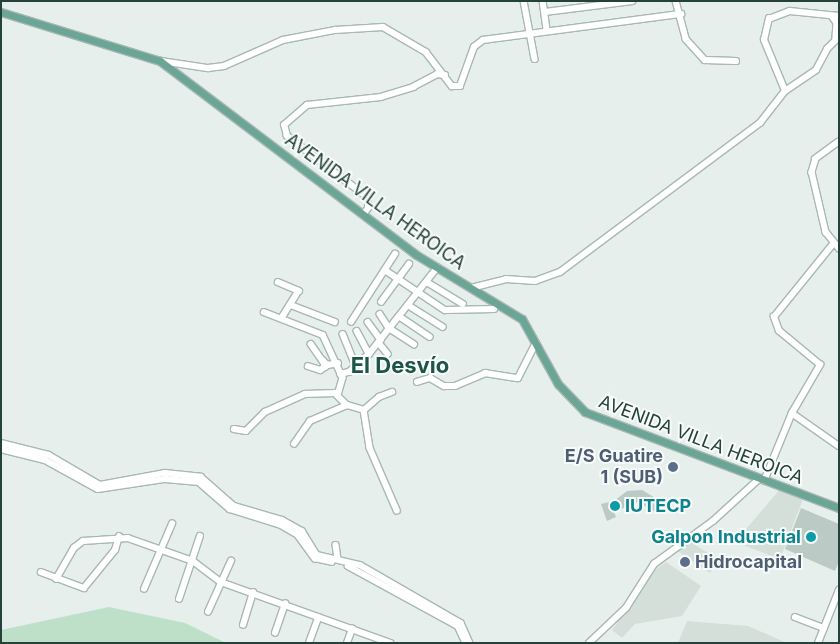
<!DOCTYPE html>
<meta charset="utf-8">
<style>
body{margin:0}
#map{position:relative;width:840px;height:644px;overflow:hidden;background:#e6efeb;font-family:Inter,sans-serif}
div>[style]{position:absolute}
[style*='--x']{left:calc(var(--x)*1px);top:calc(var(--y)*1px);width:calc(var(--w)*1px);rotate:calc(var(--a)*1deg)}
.built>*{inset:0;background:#d4dfda}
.green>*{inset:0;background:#bfe0c8}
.building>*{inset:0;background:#bbcac4}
.roads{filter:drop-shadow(1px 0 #a8b8b2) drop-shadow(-1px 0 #a8b8b2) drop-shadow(0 1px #a8b8b2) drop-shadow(0 -1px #a8b8b2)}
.minor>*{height:5.5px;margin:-2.75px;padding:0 2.75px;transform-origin:2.75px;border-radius:2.75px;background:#fff}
.major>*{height:7px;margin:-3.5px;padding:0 3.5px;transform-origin:3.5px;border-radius:3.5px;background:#6aa596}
.dots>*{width:14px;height:14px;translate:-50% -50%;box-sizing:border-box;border:2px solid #f7fbf9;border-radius:50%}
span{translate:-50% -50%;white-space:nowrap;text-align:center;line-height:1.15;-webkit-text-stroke:4px #f7fbf9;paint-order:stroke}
.street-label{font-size:18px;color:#24423a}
.service-label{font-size:18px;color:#4e5e75;font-weight:700}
.right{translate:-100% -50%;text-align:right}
.left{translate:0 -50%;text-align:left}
.culture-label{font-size:18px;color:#0d838f;font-weight:700}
.district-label{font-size:22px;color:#1f5548;font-weight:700}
.frame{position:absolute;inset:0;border:2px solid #24423a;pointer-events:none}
</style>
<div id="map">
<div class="built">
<i style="clip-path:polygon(781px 488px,803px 499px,780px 559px,735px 542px)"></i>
<i style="clip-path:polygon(691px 542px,717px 559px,710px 573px,676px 550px)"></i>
<i style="clip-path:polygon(666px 562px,701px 586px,682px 616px,635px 624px,622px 638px,612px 630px,655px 570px)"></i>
<i style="clip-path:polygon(687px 621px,748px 626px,787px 643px,678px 643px)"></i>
</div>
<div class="green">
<i style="clip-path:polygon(109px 607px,185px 623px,226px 643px,1px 643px,1px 630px)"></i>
</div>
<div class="building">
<i style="clip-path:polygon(642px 490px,664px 503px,659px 514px,638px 502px,614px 512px,616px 517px,607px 521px,601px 504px,614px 501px,627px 491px)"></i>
<i style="clip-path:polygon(801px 508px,839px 524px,839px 561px,835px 571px,785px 549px)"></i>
</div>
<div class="roads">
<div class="minor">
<i style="--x:524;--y:1;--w:59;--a:79.3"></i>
<i style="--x:543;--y:1;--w:29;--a:82"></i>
<i style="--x:676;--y:1;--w:39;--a:75"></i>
<i style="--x:686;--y:39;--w:28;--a:48"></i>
<i style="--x:705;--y:60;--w:31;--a:2"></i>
<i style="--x:545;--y:12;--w:88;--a:-7.2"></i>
<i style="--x:832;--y:16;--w:9;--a:54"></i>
<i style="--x:837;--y:23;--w:16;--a:94"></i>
<i style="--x:161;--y:61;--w:48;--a:8.5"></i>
<i style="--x:208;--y:68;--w:16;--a:-7"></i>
<i style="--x:224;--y:66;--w:64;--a:-23.8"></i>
<i style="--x:283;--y:40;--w:53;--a:-10.9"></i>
<i style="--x:335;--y:30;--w:48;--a:-3.6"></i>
<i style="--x:383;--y:27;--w:50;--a:30.2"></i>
<i style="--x:426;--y:52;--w:43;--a:52.6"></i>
<i style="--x:452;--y:86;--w:8;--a:0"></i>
<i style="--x:460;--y:86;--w:41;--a:-70.3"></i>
<i style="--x:474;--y:47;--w:11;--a:-38"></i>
<i style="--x:483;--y:40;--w:200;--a:-7.5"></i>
<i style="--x:785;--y:91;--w:55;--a:-112.4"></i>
<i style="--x:764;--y:40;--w:22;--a:-77"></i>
<i style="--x:769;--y:19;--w:22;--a:-21"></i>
<i style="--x:790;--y:11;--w:49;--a:5.8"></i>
<i style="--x:839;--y:142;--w:29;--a:144"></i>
<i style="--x:816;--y:159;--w:14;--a:107"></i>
<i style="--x:812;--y:172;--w:62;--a:76.9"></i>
<i style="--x:826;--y:232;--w:21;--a:51"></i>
<i style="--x:363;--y:215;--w:9;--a:-54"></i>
<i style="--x:368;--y:208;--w:10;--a:-90"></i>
<i style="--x:368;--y:198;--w:102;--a:-142.6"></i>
<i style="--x:287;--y:136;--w:11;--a:-105"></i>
<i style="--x:284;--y:125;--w:30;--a:-41"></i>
<i style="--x:307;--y:105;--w:74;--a:-6.2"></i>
<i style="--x:381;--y:97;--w:34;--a:-17"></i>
<i style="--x:413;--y:87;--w:27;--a:-28"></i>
<i style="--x:437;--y:74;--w:8;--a:7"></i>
<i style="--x:385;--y:270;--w:72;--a:33.7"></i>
<i style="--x:445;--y:310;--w:49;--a:-1.2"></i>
<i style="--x:278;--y:282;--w:23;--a:23"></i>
<i style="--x:299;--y:291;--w:32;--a:122"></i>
<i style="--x:427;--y:282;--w:42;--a:31.4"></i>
<i style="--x:471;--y:288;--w:36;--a:-14"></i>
<i style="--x:506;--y:279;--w:29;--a:4"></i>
<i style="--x:535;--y:281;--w:27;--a:-20"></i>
<i style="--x:560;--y:272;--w:249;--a:-36.7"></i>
<i style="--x:760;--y:123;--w:41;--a:-52"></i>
<i style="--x:785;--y:91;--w:37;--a:-34"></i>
<i style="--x:816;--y:70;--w:24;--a:-62"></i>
<i style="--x:827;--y:49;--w:17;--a:-45"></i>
<i style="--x:381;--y:302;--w:47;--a:-53.6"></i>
<i style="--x:291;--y:305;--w:47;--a:21.1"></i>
<i style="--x:408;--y:305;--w:41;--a:32.2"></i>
<i style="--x:264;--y:312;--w:63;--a:21.3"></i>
<i style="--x:323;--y:335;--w:47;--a:65.1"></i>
<i style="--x:343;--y:378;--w:18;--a:106"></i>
<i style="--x:380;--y:314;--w:17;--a:57"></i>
<i style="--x:389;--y:328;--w:30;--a:33"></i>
<i style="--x:399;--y:316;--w:37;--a:34"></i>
<i style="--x:351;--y:322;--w:81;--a:-57.1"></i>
<i style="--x:368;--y:322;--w:22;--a:54"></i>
<i style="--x:357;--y:331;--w:26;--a:62"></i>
<i style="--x:343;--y:334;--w:32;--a:68"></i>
<i style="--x:379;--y:343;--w:14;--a:51"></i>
<i style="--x:311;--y:344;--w:21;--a:55"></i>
<i style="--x:308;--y:366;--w:13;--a:18"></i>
<i style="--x:320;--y:370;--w:6;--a:-31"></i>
<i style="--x:325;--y:367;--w:6;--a:-108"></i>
<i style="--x:323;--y:361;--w:6;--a:39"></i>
<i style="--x:328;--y:365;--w:10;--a:-11"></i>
<i style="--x:340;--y:374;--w:9;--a:-13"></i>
<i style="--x:349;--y:372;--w:27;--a:-42"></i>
<i style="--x:369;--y:354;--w:110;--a:-51.7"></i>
<i style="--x:417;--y:382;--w:14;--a:-17"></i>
<i style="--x:430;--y:378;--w:16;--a:30"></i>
<i style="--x:444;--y:386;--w:11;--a:0"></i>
<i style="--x:455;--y:386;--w:33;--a:-23"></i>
<i style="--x:485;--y:373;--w:33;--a:9"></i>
<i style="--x:518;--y:378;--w:39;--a:-63"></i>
<i style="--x:364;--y:410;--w:20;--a:-41"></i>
<i style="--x:379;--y:397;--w:14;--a:-21"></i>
<i style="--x:792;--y:413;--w:57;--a:35.1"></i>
<i style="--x:234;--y:429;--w:12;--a:9"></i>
<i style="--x:246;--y:431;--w:27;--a:-45"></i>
<i style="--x:265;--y:412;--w:44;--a:-24.2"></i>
<i style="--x:305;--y:394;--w:30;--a:-2"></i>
<i style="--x:335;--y:393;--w:17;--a:45"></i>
<i style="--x:347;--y:405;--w:18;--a:16"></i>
<i style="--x:364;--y:410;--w:38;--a:81"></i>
<i style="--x:370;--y:448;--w:68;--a:66.5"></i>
<i style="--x:1;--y:443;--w:49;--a:14"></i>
<i style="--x:49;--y:455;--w:59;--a:30.5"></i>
<i style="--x:100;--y:485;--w:66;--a:-10.5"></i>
<i style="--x:165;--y:473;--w:36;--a:6"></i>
<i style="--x:201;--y:477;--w:44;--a:41.3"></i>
<i style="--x:234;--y:506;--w:50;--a:16.3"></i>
<i style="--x:282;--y:520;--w:23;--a:29"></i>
<i style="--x:302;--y:531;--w:28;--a:58"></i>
<i style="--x:317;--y:555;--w:44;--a:13.1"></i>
<i style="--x:360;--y:565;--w:116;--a:29.9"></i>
<i style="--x:461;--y:623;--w:22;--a:66"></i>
<i style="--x:294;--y:444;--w:28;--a:-55"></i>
<i style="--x:310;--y:421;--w:40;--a:-23.4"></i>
<i style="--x:1;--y:449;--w:45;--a:14"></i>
<i style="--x:45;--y:460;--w:60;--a:28.7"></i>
<i style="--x:98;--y:489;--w:68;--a:-8.5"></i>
<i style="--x:165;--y:479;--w:34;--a:5"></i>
<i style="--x:199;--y:482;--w:41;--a:41.1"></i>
<i style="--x:230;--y:509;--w:53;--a:17.4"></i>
<i style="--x:281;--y:525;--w:20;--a:30"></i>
<i style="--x:298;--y:535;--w:29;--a:54"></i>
<i style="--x:315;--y:558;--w:17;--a:13"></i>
<i style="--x:764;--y:481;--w:74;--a:-67.6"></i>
<i style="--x:792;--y:413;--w:56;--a:-59.7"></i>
<i style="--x:820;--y:365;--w:53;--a:-140.3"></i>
<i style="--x:779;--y:331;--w:15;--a:-110"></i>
<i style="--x:774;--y:317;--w:95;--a:-51"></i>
<i style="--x:336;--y:545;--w:14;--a:82"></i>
<i style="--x:348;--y:566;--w:125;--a:28.6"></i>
<i style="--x:458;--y:626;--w:19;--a:65"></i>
<i style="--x:41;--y:572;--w:46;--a:20.4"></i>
<i style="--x:84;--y:588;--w:49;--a:-50.8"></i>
<i style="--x:115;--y:550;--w:14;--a:-73"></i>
<i style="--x:56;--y:579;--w:36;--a:-60"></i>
<i style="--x:74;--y:548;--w:11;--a:-38"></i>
<i style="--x:83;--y:541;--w:45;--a:-3.8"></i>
<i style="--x:128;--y:538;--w:69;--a:19.5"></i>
<i style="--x:193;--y:561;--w:35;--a:37"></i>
<i style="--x:221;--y:582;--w:180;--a:19.8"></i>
<i style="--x:144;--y:589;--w:71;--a:-66.7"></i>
<i style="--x:179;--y:599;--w:66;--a:-71.6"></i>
<i style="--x:208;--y:612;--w:56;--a:-65.7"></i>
<i style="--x:795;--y:617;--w:31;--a:21"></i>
<i style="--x:243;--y:625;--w:34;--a:-73"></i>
<i style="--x:275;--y:633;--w:31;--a:-71"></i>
<i style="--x:309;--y:643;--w:27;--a:-70"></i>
<i style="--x:347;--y:643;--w:15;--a:-70"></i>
<i style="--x:589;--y:643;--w:51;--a:-43.4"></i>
<i style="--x:626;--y:608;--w:52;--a:-57.5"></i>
<i style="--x:654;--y:564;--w:73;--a:-36.1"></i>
<i style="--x:713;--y:521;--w:62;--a:-42.4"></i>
<i style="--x:818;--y:643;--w:57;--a:-68.4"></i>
</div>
<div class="major">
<i style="--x:1;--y:12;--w:166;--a:17.1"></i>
<i style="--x:160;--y:61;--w:320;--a:37.1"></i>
<i style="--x:415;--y:254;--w:125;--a:31.3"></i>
<i style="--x:522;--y:319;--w:74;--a:61"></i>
<i style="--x:558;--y:384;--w:39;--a:46"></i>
<i style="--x:585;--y:412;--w:272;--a:20.7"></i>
</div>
</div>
<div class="dots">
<i style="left:673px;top:467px;background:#5c6f8a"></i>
<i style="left:615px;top:506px;background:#0f9aa8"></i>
<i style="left:811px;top:537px;background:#0f9aa8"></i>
<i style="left:685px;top:562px;background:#5c6f8a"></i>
</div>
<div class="street-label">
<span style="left:375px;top:202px;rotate:36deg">AVENIDA VILLA HEROICA</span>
<span style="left:701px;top:440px;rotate:21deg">AVENIDA VILLA HEROICA</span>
</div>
<div class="service-label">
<span class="right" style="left:663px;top:467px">E/S Guatire<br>1 (SUB)</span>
<span class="left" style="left:695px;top:562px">Hidrocapital</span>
</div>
<div class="culture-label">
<span class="left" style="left:625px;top:506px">IUTECP</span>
<span class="right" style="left:801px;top:537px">Galpon Industrial</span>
</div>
<div class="district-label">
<span style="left:400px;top:366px">El Desvío</span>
</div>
<div class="frame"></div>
</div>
